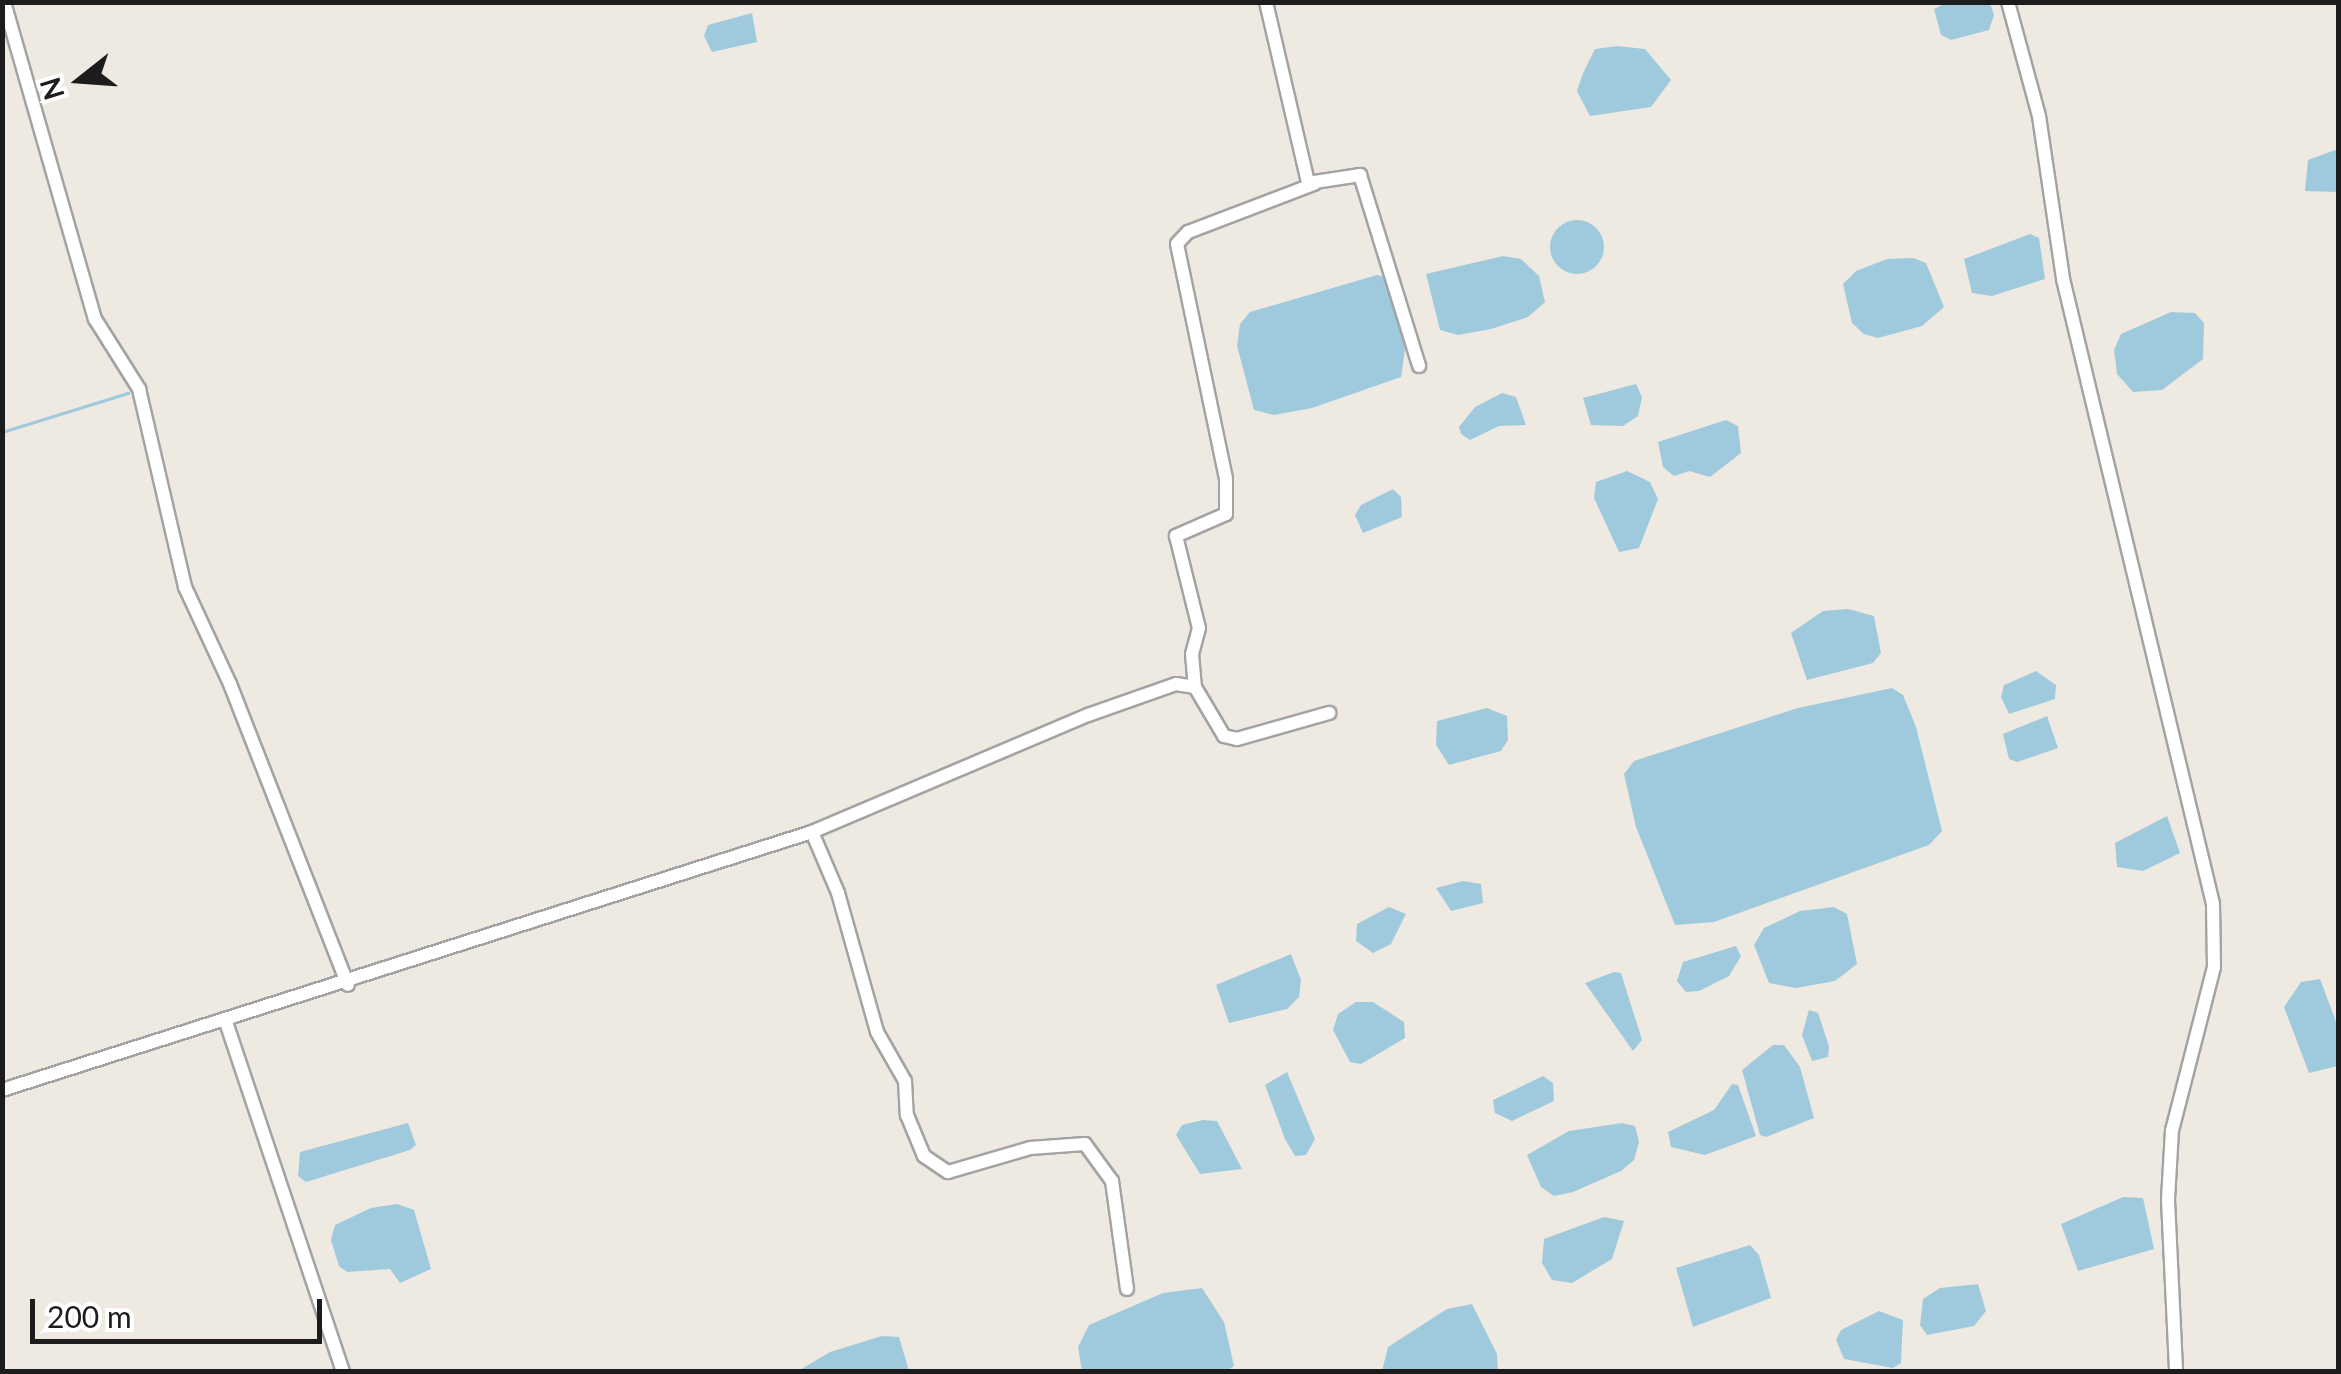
<!DOCTYPE html>
<style>
body{margin:0}
#map{position:relative;width:2341px;height:1374px;overflow:hidden;background:#eeeae1;font-family:Lato,sans-serif}
div>[style]{position:absolute}
[style*='--x']{left:calc(var(--x)*1px);top:calc(var(--y)*1px);width:calc(var(--w)*1px);rotate:calc(var(--a)*1deg)}
.water>*{inset:0;background:#9fcadd}
.round{border-radius:50%}
.stream>*{height:2.5px;margin:-1.25px;padding:0 1.25px;transform-origin:1.25px;border-radius:1.25px;background:#9fcadd}
.roads{filter:drop-shadow(2px 0 #a3a3a3) drop-shadow(-2px 0 #a3a3a3) drop-shadow(0 2px #a3a3a3) drop-shadow(0 -2px #a3a3a3)}
.minor>*{height:12px;margin:-6px;padding:0 6px;transform-origin:6px;border-radius:6px;background:#fff}
span{translate:-50% -50%;white-space:nowrap;text-align:center;line-height:1.15;-webkit-text-stroke:8px #fff;paint-order:stroke}
.frame{position:absolute;inset:0;border:5px solid #1c1c1c;pointer-events:none}
.north{position:absolute;left:30px;top:30px;width:100px;height:100px;-webkit-text-stroke:8px #fff;paint-order:stroke;rotate:253deg;font-size:28px;font-weight:700;line-height:40px;text-align:center;color:#1c1c1c}
.north::after{content:'';display:block;margin:auto;width:35px;height:45px;background:#1c1c1c;clip-path:polygon(50% 0,100% 100%,50% 72%,0 100%)}
.scale{position:absolute;left:30px;top:1299px;width:292px;height:45px;box-sizing:border-box;border:5px solid #1c1c1c;border-top:0;padding-left:12px;font-size:30px;line-height:35px;white-space:nowrap;color:#1c1c1c;-webkit-text-stroke:8px #fff;paint-order:stroke}
</style>
<div id="map">
<div class="water">
<i style="clip-path:polygon(1946px 3px,1990px 3px,1994px 15px,1989px 30px,1951px 40px,1941px 35px,1934px 9px)"></i>
<i style="clip-path:polygon(752px 13px,757px 42px,712px 52px,704px 36px,708px 25px)"></i>
<i style="clip-path:polygon(1617px 46px,1645px 49px,1671px 80px,1651px 107px,1590px 116px,1577px 91px,1583px 73px,1595px 49px)"></i>
<i style="clip-path:polygon(2338px 149px,2338px 192px,2305px 191px,2308px 160px)"></i>
<i class="round" style="left:1550px;top:220px;width:54px;height:54px"></i>
<i style="clip-path:polygon(2030px 234px,2039px 238px,2045px 279px,1992px 296px,1972px 293px,1964px 259px)"></i>
<i style="clip-path:polygon(1503px 256px,1521px 259px,1539px 276px,1545px 302px,1528px 317px,1491px 329px,1458px 335px,1440px 330px,1426px 274px)"></i>
<i style="clip-path:polygon(1913px 258px,1926px 263px,1944px 307px,1922px 326px,1878px 338px,1864px 334px,1852px 323px,1843px 284px,1856px 271px,1887px 259px)"></i>
<i style="clip-path:polygon(1377px 275px,1388px 278px,1407px 336px,1401px 377px,1312px 408px,1274px 415px,1254px 410px,1237px 346px,1240px 324px,1250px 312px)"></i>
<i style="clip-path:polygon(2171px 312px,2195px 313px,2204px 323px,2203px 359px,2162px 390px,2133px 392px,2117px 374px,2114px 350px,2121px 334px)"></i>
<i style="clip-path:polygon(1636px 384px,1642px 397px,1638px 416px,1623px 426px,1591px 425px,1583px 398px)"></i>
<i style="clip-path:polygon(1502px 393px,1516px 397px,1526px 425px,1499px 426px,1470px 440px,1461px 434px,1459px 427px,1475px 407px)"></i>
<i style="clip-path:polygon(1726px 420px,1738px 426px,1741px 453px,1710px 477px,1689px 471px,1674px 476px,1663px 467px,1658px 442px)"></i>
<i style="clip-path:polygon(1627px 471px,1650px 482px,1658px 499px,1639px 548px,1619px 552px,1594px 498px,1596px 482px)"></i>
<i style="clip-path:polygon(1393px 489px,1401px 497px,1402px 517px,1363px 533px,1355px 515px,1361px 505px)"></i>
<i style="clip-path:polygon(1848px 609px,1874px 616px,1881px 653px,1873px 663px,1807px 680px,1791px 633px,1823px 611px)"></i>
<i style="clip-path:polygon(2036px 671px,2056px 685px,2055px 699px,2009px 714px,2001px 697px,2004px 685px)"></i>
<i style="clip-path:polygon(1892px 688px,1903px 695px,1916px 727px,1942px 831px,1929px 845px,1714px 922px,1675px 925px,1636px 827px,1624px 774px,1634px 761px,1798px 708px)"></i>
<i style="clip-path:polygon(1487px 708px,1507px 716px,1508px 740px,1501px 751px,1449px 765px,1436px 745px,1437px 721px)"></i>
<i style="clip-path:polygon(2047px 716px,2058px 748px,2017px 762px,2009px 759px,2003px 734px)"></i>
<i style="clip-path:polygon(2167px 816px,2180px 853px,2143px 871px,2117px 867px,2115px 843px)"></i>
<i style="clip-path:polygon(1463px 881px,1481px 884px,1483px 903px,1451px 911px,1436px 888px)"></i>
<i style="clip-path:polygon(1389px 907px,1406px 914px,1391px 944px,1373px 953px,1356px 941px,1357px 924px)"></i>
<i style="clip-path:polygon(1834px 907px,1847px 914px,1857px 964px,1835px 981px,1796px 988px,1769px 983px,1754px 945px,1764px 928px,1800px 911px)"></i>
<i style="clip-path:polygon(1736px 946px,1741px 956px,1729px 976px,1699px 991px,1686px 992px,1677px 981px,1683px 962px)"></i>
<i style="clip-path:polygon(1291px 954px,1301px 980px,1299px 997px,1287px 1009px,1229px 1023px,1216px 985px)"></i>
<i style="clip-path:polygon(1614px 972px,1621px 973px,1642px 1040px,1633px 1051px,1585px 983px)"></i>
<i style="clip-path:polygon(2320px 979px,2338px 1027px,2338px 1066px,2309px 1073px,2284px 1007px,2301px 982px)"></i>
<i style="clip-path:polygon(1356px 1002px,1373px 1002px,1404px 1022px,1405px 1038px,1361px 1064px,1350px 1062px,1333px 1030px,1338px 1014px)"></i>
<i style="clip-path:polygon(1809px 1010px,1818px 1013px,1829px 1046px,1828px 1057px,1812px 1061px,1802px 1035px)"></i>
<i style="clip-path:polygon(1773px 1045px,1784px 1045px,1800px 1067px,1814px 1118px,1766px 1137px,1760px 1135px,1742px 1070px)"></i>
<i style="clip-path:polygon(1287px 1072px,1315px 1139px,1306px 1155px,1295px 1156px,1285px 1139px,1265px 1085px)"></i>
<i style="clip-path:polygon(1543px 1076px,1553px 1083px,1554px 1101px,1512px 1121px,1495px 1113px,1493px 1100px)"></i>
<i style="clip-path:polygon(1732px 1084px,1738px 1085px,1756px 1136px,1705px 1155px,1671px 1147px,1668px 1132px,1714px 1110px)"></i>
<i style="clip-path:polygon(1203px 1120px,1217px 1121px,1242px 1169px,1200px 1174px,1176px 1135px,1182px 1125px)"></i>
<i style="clip-path:polygon(408px 1123px,416px 1145px,410px 1150px,306px 1182px,298px 1176px,300px 1152px)"></i>
<i style="clip-path:polygon(1622px 1123px,1635px 1126px,1639px 1142px,1634px 1160px,1621px 1171px,1573px 1192px,1554px 1196px,1541px 1187px,1527px 1155px,1569px 1131px)"></i>
<i style="clip-path:polygon(2123px 1197px,2143px 1198px,2154px 1249px,2078px 1271px,2061px 1224px)"></i>
<i style="clip-path:polygon(397px 1204px,414px 1210px,431px 1269px,400px 1283px,390px 1269px,347px 1272px,339px 1266px,331px 1240px,335px 1225px,371px 1208px)"></i>
<i style="clip-path:polygon(1604px 1217px,1624px 1221px,1612px 1259px,1572px 1283px,1552px 1280px,1542px 1263px,1544px 1239px)"></i>
<i style="clip-path:polygon(1750px 1245px,1759px 1255px,1771px 1298px,1693px 1327px,1676px 1268px)"></i>
<i style="clip-path:polygon(1978px 1284px,1986px 1311px,1974px 1326px,1927px 1335px,1920px 1325px,1923px 1299px,1940px 1288px)"></i>
<i style="clip-path:polygon(1202px 1288px,1224px 1322px,1234px 1366px,1225px 1372px,1082px 1371px,1078px 1347px,1089px 1325px,1163px 1293px)"></i>
<i style="clip-path:polygon(1472px 1304px,1497px 1354px,1498px 1371px,1382px 1371px,1388px 1347px,1447px 1309px)"></i>
<i style="clip-path:polygon(1879px 1311px,1903px 1320px,1901px 1363px,1893px 1368px,1844px 1359px,1836px 1340px,1841px 1330px)"></i>
<i style="clip-path:polygon(882px 1336px,899px 1337px,909px 1371px,798px 1371px,830px 1352px)"></i>
</div>
<div class="stream">
<i style="--x:2;--y:432;--w:132;--a:-17.2"></i>
</div>
<div class="roads">
<div class="minor">
<i style="--x:4;--y:2;--w:330;--a:74"></i>
<i style="--x:95;--y:319;--w:83;--a:57.8"></i>
<i style="--x:139;--y:389;--w:203;--a:76.9"></i>
<i style="--x:185;--y:587;--w:107;--a:65.1"></i>
<i style="--x:230;--y:684;--w:323;--a:68.6"></i>
<i style="--x:1266;--y:2;--w:186;--a:76.9"></i>
<i style="--x:1308;--y:183;--w:53;--a:-8.7"></i>
<i style="--x:1360;--y:175;--w:200;--a:72.8"></i>
<i style="--x:2008;--y:2;--w:118;--a:74.8"></i>
<i style="--x:2039;--y:116;--w:165;--a:81.6"></i>
<i style="--x:2063;--y:279;--w:643;--a:76.5"></i>
<i style="--x:2213;--y:904;--w:63;--a:89.1"></i>
<i style="--x:2214;--y:967;--w:168;--a:104.4"></i>
<i style="--x:2172;--y:1130;--w:70;--a:93.3"></i>
<i style="--x:2168;--y:1200;--w:172;--a:87.3"></i>
<i style="--x:1314;--y:184;--w:135;--a:159.1"></i>
<i style="--x:1188;--y:232;--w:16;--a:133"></i>
<i style="--x:1177;--y:244;--w:240;--a:78.2"></i>
<i style="--x:1226;--y:479;--w:35;--a:90"></i>
<i style="--x:1226;--y:514;--w:55;--a:156.3"></i>
<i style="--x:1176;--y:536;--w:95;--a:76"></i>
<i style="--x:1199;--y:628;--w:27;--a:105"></i>
<i style="--x:1192;--y:654;--w:33;--a:85"></i>
<i style="--x:1195;--y:687;--w:57;--a:59.4"></i>
<i style="--x:1224;--y:736;--w:13;--a:13"></i>
<i style="--x:1237;--y:739;--w:96;--a:-15.8"></i>
<i style="--x:812;--y:832;--w:66;--a:66.9"></i>
<i style="--x:838;--y:893;--w:144;--a:74.3"></i>
<i style="--x:877;--y:1032;--w:56;--a:60.3"></i>
<i style="--x:905;--y:1081;--w:34;--a:87"></i>
<i style="--x:907;--y:1115;--w:44;--a:67.5"></i>
<i style="--x:924;--y:1156;--w:29;--a:34"></i>
<i style="--x:948;--y:1172;--w:85;--a:-16.3"></i>
<i style="--x:1030;--y:1148;--w:55;--a:-4.2"></i>
<i style="--x:1085;--y:1144;--w:46;--a:53.9"></i>
<i style="--x:1112;--y:1181;--w:109;--a:82.1"></i>
<i style="--x:225;--y:1019;--w:372;--a:71.5"></i>
<i style="--x:2;--y:1090;--w:850;--a:-17.67"></i>
<i style="--x:812;--y:832;--w:300;--a:-23"></i>
<i style="--x:1088;--y:715;--w:93;--a:-19.4"></i>
<i style="--x:1176;--y:684;--w:19;--a:9"></i>
</div>
</div>
<div class="frame"></div>
<div class="north">N</div>
<div class="scale">200 m</div>
</div>
